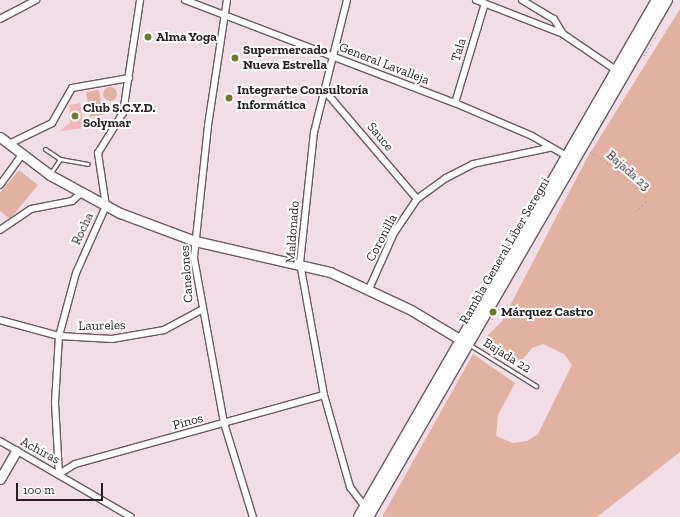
<!DOCTYPE html>
<meta charset="utf-8">
<style>
body{margin:0}
#map{position:relative;width:680px;height:517px;overflow:hidden;background:#f1dde6;font-family:"Zilla Slab",serif}
div>[style]{position:absolute}
[style*='--x']{left:calc(var(--x)*1px);top:calc(var(--y)*1px);width:calc(var(--w)*1px);rotate:calc(var(--a)*1deg)}
.green>*{inset:0;background:#e2b2a1;transform-origin:0 0}
.round{border-radius:50%}
.building>*{inset:0;background:#f3b6ba}
.path>*{height:1px;margin-top:-0.5px;transform-origin:0;background:repeating-linear-gradient(90deg,#a4959c 0 1px,transparent 0 4px)}
.roads{filter:drop-shadow(1px 0 #6b5a62) drop-shadow(-1px 0 #6b5a62) drop-shadow(0 1px #6b5a62) drop-shadow(0 -1px #6b5a62)}
.lane>*{height:3px;margin:-1.5px;padding:0 1.5px;transform-origin:1.5px;border-radius:1.5px;background:#fff}
.street>*{height:6px;margin:-3px;padding:0 3px;transform-origin:3px;border-radius:3px;background:#fff}
.secondary>*{height:9px;margin:-4.5px;padding:0 4.5px;transform-origin:4.5px;border-radius:4.5px;background:#fff}
.primary>*{height:10px;margin:-5px;padding:0 5px;transform-origin:5px;border-radius:5px;background:#fff}
.dots>*{width:11px;height:11px;translate:-50% -50%;box-sizing:border-box;border:2px solid #fff;border-radius:50%}
span{translate:-50% -50%;white-space:nowrap;text-align:center;line-height:1.15;-webkit-text-stroke:4px #fff;paint-order:stroke}
.poi-label{font-size:13px;color:#271f23;font-weight:700}
.left{translate:0 -50%;text-align:left}
.street-label{font-size:13px;color:#271f23}
.scale{position:absolute;left:16px;top:483px;width:87px;height:18px;box-sizing:border-box;border:2px solid #271f23;border-top:0;padding-left:5px;font-size:12px;line-height:14px;white-space:nowrap;color:#271f23;-webkit-text-stroke:3px #fff;paint-order:stroke}
</style>
<div id="map">
<div class="green">
<i style="clip-path:polygon(680px 9px,680px 452px,597px 517px,382px 517px,473px 354px,515px 383px,498px 415px,496px 436px,513px 443px,527px 441px,538px 434px,572px 365px,564px 354px,543px 344px,532px 348px,522px 360px,511px 362px,485px 345px,485px 338px,502px 321px,587px 158px)"></i>
<i class="round" style="left:103px;top:87px;width:14px;height:14px"></i>
<i style="left:99px;top:90px;width:25px;height:13px;rotate:81deg"></i>
<i style="clip-path:polygon(19px 170px,38px 185px,10px 219px,0 211px,0 193px)"></i>
</div>
<div class="building">
<i style="clip-path:polygon(80px 103px,84px 128px,60px 131px,70px 123px,69px 105px)"></i>
</div>
<div class="path">
<i style="--x:642;--y:59;--w:28;--a:-58"></i>
<i style="--x:590;--y:152;--w:26;--a:32"></i>
<i style="--x:612;--y:166;--w:46;--a:42.4"></i>
<i style="--x:646;--y:197;--w:5;--a:90"></i>
<i style="--x:646;--y:202;--w:16;--a:137"></i>
<i style="--x:490;--y:323;--w:24;--a:-60"></i>
</div>
<div class="roads">
<div class="lane">
<i style="--x:45;--y:149;--w:18;--a:34"></i>
<i style="--x:50;--y:174;--w:18;--a:-56"></i>
<i style="--x:60;--y:159;--w:28;--a:10"></i>
<i style="--x:470;--y:345;--w:78;--a:31.8"></i>
</div>
<div class="street">
<i style="--x:185;--y:0;--w:289;--a:20.9"></i>
<i style="--x:455;--y:103;--w:84;--a:23.2"></i>
<i style="--x:532;--y:136;--w:39;--a:30"></i>
<i style="--x:227;--y:0;--w:127;--a:98.6"></i>
<i style="--x:208;--y:126;--w:133;--a:96.1"></i>
<i style="--x:194;--y:258;--w:168;--a:79.7"></i>
<i style="--x:224;--y:423;--w:98;--a:72.9"></i>
<i style="--x:347;--y:0;--w:136;--a:104"></i>
<i style="--x:314;--y:132;--w:132;--a:96.1"></i>
<i style="--x:300;--y:263;--w:134;--a:79.7"></i>
<i style="--x:324;--y:395;--w:96;--a:74.2"></i>
<i style="--x:350;--y:487;--w:25;--a:53"></i>
<i style="--x:476;--y:0;--w:93;--a:21.3"></i>
<i style="--x:522;--y:0;--w:37;--a:31"></i>
<i style="--x:554;--y:19;--w:17;--a:59"></i>
<i style="--x:563;--y:34;--w:64;--a:34.2"></i>
<i style="--x:0;--y:19;--w:41;--a:-27.8"></i>
<i style="--x:324;--y:90;--w:143;--a:49.5"></i>
<i style="--x:455;--y:103;--w:104;--a:-73.3"></i>
<i style="--x:9;--y:144;--w:48;--a:-26"></i>
<i style="--x:52;--y:123;--w:40;--a:-60.3"></i>
<i style="--x:72;--y:88;--w:58;--a:-10"></i>
<i style="--x:0;--y:185;--w:37;--a:-54"></i>
<i style="--x:0;--y:230;--w:37;--a:-34"></i>
<i style="--x:31;--y:209;--w:42;--a:-11"></i>
<i style="--x:72;--y:201;--w:11;--a:-41"></i>
<i style="--x:369;--y:289;--w:61;--a:-65.9"></i>
<i style="--x:394;--y:233;--w:41;--a:-55.9"></i>
<i style="--x:417;--y:199;--w:36;--a:-36"></i>
<i style="--x:446;--y:178;--w:30;--a:-27"></i>
<i style="--x:473;--y:164;--w:78;--a:-11.9"></i>
<i style="--x:0;--y:320;--w:61;--a:15.2"></i>
<i style="--x:59;--y:336;--w:53;--a:3.2"></i>
<i style="--x:112;--y:339;--w:53;--a:-9.8"></i>
<i style="--x:164;--y:330;--w:42;--a:-28.4"></i>
<i style="--x:0;--y:441;--w:151;--a:30.1"></i>
<i style="--x:59;--y:474;--w:71;--a:-93.2"></i>
<i style="--x:55;--y:403;--w:67;--a:-86.6"></i>
<i style="--x:59;--y:336;--w:65;--a:-74.9"></i>
<i style="--x:76;--y:273;--w:73;--a:-65.9"></i>
<i style="--x:106;--y:206;--w:54;--a:-98.6"></i>
<i style="--x:98;--y:153;--w:47;--a:-58"></i>
<i style="--x:123;--y:113;--w:114;--a:-81.4"></i>
<i style="--x:59;--y:474;--w:19;--a:-32"></i>
<i style="--x:75;--y:464;--w:258;--a:-15.5"></i>
</div>
<div class="secondary">
<i style="--x:0;--y:137;--w:63;--a:37.2"></i>
<i style="--x:50;--y:175;--w:80;--a:28.5"></i>
<i style="--x:120;--y:213;--w:80;--a:20.5"></i>
<i style="--x:195;--y:241;--w:139;--a:12.9"></i>
<i style="--x:330;--y:272;--w:89;--a:25.1"></i>
<i style="--x:411;--y:310;--w:64;--a:31"></i>
<i style="--x:0;--y:479;--w:32;--a:-60"></i>
</div>
<div class="primary">
<i style="--x:359;--y:517;--w:597;--a:-60.04"></i>
<i style="--x:368;--y:517;--w:597;--a:-59.96"></i>
</div>
</div>
<div class="dots">
<i style="left:148px;top:37px;background:#6f7d2b"></i>
<i style="left:235px;top:58px;background:#6f7d2b"></i>
<i style="left:229px;top:98px;background:#6f7d2b"></i>
<i style="left:75px;top:116px;background:#6f7d2b"></i>
<i style="left:493px;top:312px;background:#6f7d2b"></i>
</div>
<div class="poi-label">
<span class="left" style="left:156px;top:37px">Alma Yoga</span>
<span class="left" style="left:243px;top:58px">Supermercado<br>Nueva Estrella</span>
<span class="left" style="left:237px;top:98px">Integrarte Consultoría<br>Informática</span>
<span class="left" style="left:83px;top:116px">Club S.C.Y.D.<br>Solymar</span>
<span class="left" style="left:501px;top:312px">Márquez Castro</span>
</div>
<div class="street-label">
<span style="left:459px;top:50px;rotate:-73deg">Tala</span>
<span style="left:384px;top:64px;rotate:21deg">General Lavalleja</span>
<span style="left:380px;top:137px;rotate:50deg">Sauce</span>
<span style="left:628px;top:171px;rotate:41deg">Bajada 23</span>
<span style="left:83px;top:229px;rotate:-65deg">Rocha</span>
<span style="left:293px;top:232px;rotate:-86deg">Maldonado</span>
<span style="left:382px;top:238px;rotate:-62deg">Coronilla</span>
<span style="left:505px;top:251px;rotate:-60deg">Rambla General Liber Seregni</span>
<span style="left:187px;top:274px;rotate:-94deg">Canelones</span>
<span style="left:102px;top:326px;rotate:-1deg">Laureles</span>
<span style="left:507px;top:356px;rotate:32deg">Bajada 22</span>
<span style="left:188px;top:422px;rotate:-15deg">Pinos</span>
<span style="left:40px;top:451px;rotate:28deg">Achiras</span>
</div>
<div class="scale">100 m</div>
</div>
